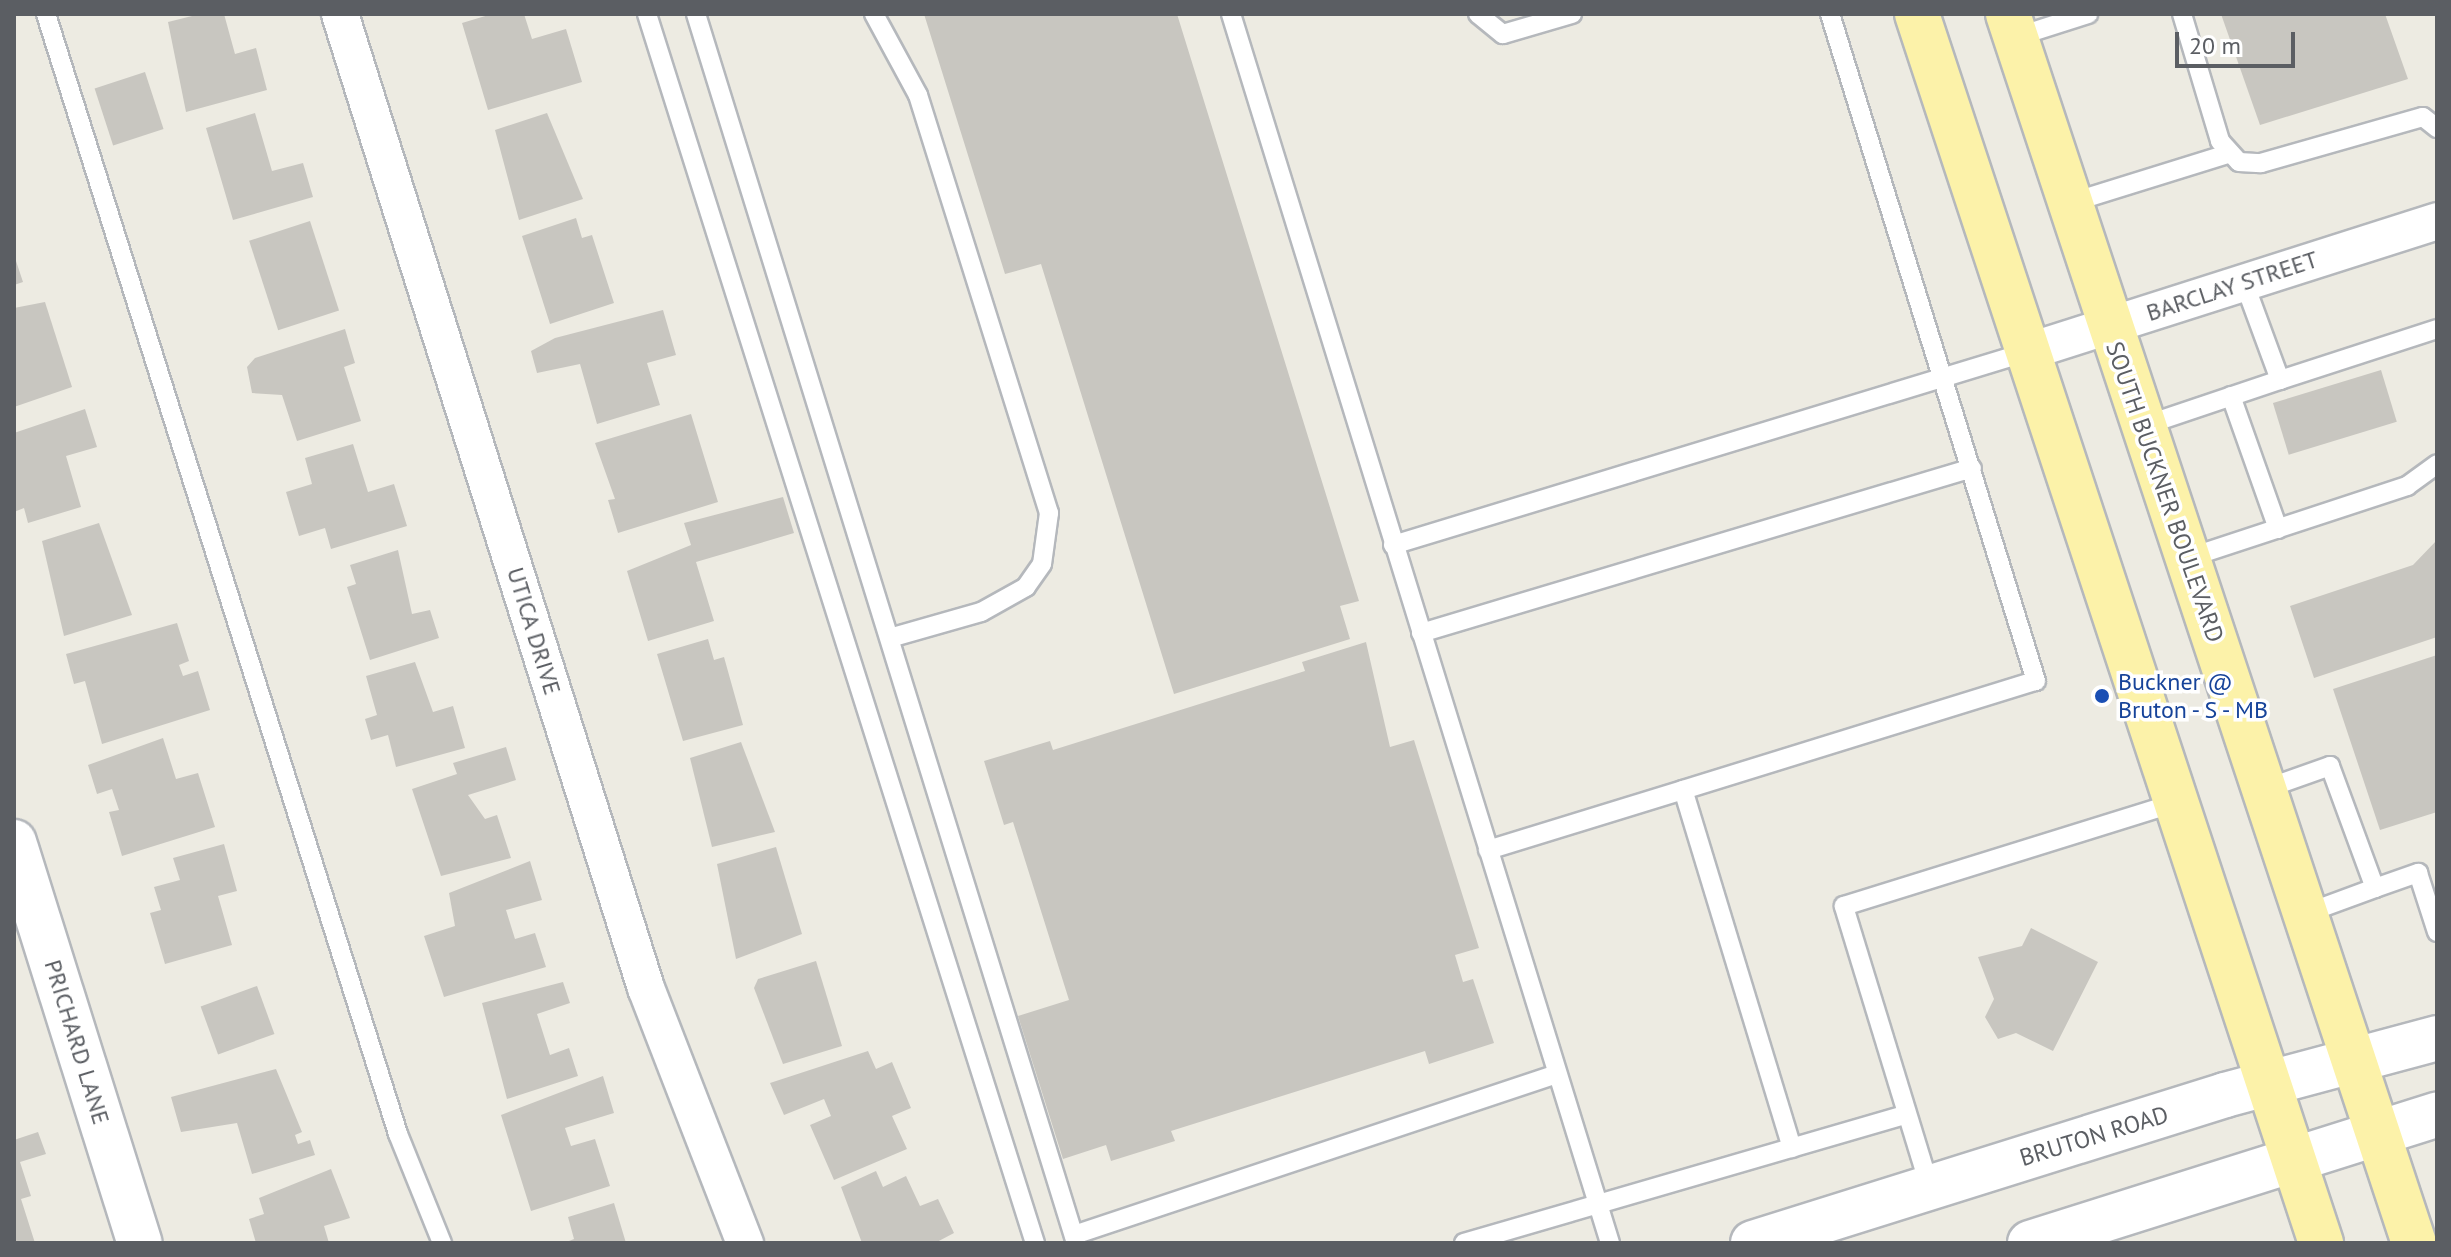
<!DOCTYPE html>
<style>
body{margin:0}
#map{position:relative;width:2451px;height:1257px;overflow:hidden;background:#edebe2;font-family:"PT Sans",sans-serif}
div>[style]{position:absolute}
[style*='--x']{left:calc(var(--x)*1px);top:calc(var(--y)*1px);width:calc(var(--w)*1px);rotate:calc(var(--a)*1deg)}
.building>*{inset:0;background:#c8c6c0;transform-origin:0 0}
.roads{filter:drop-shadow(2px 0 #b5b8bc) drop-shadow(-2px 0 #b5b8bc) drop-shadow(0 2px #b5b8bc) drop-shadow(0 -2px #b5b8bc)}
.lane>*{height:18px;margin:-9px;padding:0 9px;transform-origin:9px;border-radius:9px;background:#fff}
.street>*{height:36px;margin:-18px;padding:0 18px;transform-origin:18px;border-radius:18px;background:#fff}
.secondary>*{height:44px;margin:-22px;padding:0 22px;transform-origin:22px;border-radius:22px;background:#fff}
.primary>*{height:44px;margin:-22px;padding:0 22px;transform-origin:22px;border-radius:22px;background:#fcf2a9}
.dots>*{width:22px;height:22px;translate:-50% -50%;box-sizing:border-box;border:4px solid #fff;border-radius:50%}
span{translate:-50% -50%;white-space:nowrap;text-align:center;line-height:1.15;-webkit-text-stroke:7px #fff;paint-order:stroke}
.street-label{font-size:24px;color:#5b5e63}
.transit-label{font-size:24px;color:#164399}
.left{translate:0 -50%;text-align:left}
.frame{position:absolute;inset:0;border:16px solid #5b5e63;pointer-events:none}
.scale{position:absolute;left:2175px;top:32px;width:120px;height:36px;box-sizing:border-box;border:4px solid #5b5e63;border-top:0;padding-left:10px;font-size:24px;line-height:28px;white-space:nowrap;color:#5b5e63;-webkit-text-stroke:6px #fff;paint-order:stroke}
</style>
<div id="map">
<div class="building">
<i style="clip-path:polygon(200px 14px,224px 14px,235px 54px,256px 48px,267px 90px,186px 112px,168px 22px)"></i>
<i style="clip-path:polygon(492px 14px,524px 14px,532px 39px,566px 29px,582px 82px,488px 110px,462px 23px)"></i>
<i style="clip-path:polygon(924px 14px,1177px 14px,1359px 601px,1340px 606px,1350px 639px,1174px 694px,1041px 264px,1005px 274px)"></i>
<i style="clip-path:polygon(2221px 14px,2385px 14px,2408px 79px,2260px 125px)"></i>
<i style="left:145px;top:72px;width:60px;height:53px;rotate:72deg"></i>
<i style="clip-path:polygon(255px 113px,272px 171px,303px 163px,313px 197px,233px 220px,206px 128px)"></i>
<i style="clip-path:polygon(547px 113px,583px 199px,519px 220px,495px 130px)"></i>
<i style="clip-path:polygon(576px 218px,582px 238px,592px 235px,614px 303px,550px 324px,522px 236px)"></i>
<i style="left:310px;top:221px;width:94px;height:64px;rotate:72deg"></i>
<i style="clip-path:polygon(14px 255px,23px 282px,14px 285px)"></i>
<i style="clip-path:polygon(45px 302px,72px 387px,14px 407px,14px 308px)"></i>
<i style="clip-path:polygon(663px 310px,676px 355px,647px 363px,660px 405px,597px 424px,580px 364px,537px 373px,531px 351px,555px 338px)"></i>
<i style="clip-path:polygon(345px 329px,355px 363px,344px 367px,361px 421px,297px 441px,282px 395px,252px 393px,247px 367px,255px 358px)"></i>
<i style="left:2381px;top:370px;width:54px;height:113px;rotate:73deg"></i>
<i style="clip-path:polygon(85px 409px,97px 447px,66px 456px,81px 507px,28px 523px,24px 508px,14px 512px,14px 433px)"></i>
<i style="clip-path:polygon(691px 414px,718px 502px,618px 533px,608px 500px,615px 499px,595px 443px)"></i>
<i style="clip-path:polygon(353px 444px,368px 492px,394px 484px,407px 526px,331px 549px,325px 528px,299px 536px,286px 492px,312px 484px,305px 458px)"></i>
<i style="clip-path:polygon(783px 497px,794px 533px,696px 562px,714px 621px,648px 641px,627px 571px,691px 545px,684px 523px)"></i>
<i style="clip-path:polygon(99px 523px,132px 615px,64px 636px,42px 541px)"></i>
<i style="clip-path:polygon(2437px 540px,2437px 637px,2314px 678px,2290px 606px,2413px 565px)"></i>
<i style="clip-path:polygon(398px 550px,412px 614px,430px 610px,439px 638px,370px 660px,347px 587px,356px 584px,350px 565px)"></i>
<i style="clip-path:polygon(177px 623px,189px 661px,179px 665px,183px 676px,198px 671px,210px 710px,102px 744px,85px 681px,74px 684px,66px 654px)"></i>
<i style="clip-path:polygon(708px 639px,714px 660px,724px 657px,743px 725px,683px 741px,657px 654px)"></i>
<i style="clip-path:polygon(1366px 642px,1390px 747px,1414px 740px,1479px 948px,1455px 955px,1463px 982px,1473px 979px,1494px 1043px,1429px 1064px,1425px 1051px,1171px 1131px,1175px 1141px,1111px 1161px,1106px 1145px,1063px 1159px,1018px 1016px,1069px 1000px,1013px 822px,1004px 825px,984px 761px,1050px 741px,1053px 750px,1305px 671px,1302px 662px)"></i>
<i style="clip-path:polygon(2437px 655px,2437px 812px,2380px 830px,2333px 689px)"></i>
<i style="clip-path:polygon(415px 662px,433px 712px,453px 706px,465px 748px,396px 767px,388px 735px,371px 740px,365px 719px,377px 715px,366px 676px)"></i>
<i style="clip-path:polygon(163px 738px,176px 779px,198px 773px,215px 827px,122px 856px,109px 812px,119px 810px,112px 789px,97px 794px,88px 765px)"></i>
<i style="clip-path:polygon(741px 742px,775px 832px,712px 847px,690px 758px)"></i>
<i style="clip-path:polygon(506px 747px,516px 780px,468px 795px,485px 819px,497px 815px,511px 858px,441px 876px,412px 789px,457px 774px,453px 763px)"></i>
<i style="clip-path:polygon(224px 844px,237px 891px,218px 896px,232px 945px,165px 964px,150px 913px,161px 910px,154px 887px,180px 880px,173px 858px)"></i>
<i style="clip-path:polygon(776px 847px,802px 934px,736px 959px,717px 864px)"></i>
<i style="clip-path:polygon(530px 861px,542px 900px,506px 910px,515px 939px,535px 933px,546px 967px,444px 997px,424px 936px,455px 926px,449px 893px)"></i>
<i style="clip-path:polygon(2031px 928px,2098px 962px,2053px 1051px,2016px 1033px,1998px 1039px,1985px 1017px,1994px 999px,1978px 957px,2022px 946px)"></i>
<i style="clip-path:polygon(816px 961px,842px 1046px,783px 1064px,754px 988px,758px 979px)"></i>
<i style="clip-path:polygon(563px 982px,570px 1003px,537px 1014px,550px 1055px,569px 1048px,578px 1076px,507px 1099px,482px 1003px)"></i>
<i style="left:257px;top:986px;width:51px;height:60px;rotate:70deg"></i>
<i style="clip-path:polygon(868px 1051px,876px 1069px,892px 1062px,911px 1108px,892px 1116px,907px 1149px,834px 1180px,810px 1125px,831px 1116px,824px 1099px,784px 1115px,770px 1083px)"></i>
<i style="clip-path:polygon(276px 1069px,302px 1132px,295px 1135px,298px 1144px,310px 1140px,315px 1155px,252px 1174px,237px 1123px,181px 1132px,171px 1097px)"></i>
<i style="clip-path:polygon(603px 1076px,614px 1113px,565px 1128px,571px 1146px,595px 1139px,610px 1186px,531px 1211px,501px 1115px)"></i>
<i style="clip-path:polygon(38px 1132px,46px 1154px,20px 1162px,31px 1196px,21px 1199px,35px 1243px,14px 1243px,14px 1140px)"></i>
<i style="clip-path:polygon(331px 1169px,350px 1218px,324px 1226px,329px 1243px,256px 1243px,249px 1219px,264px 1214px,259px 1198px)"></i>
<i style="clip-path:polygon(876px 1171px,883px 1187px,906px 1176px,920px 1206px,938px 1199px,954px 1233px,935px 1243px,862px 1243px,841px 1187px)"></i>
<i style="clip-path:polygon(614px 1203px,626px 1243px,564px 1243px,574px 1239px,568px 1217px)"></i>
</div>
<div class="roads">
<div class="lane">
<i style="--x:46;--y:14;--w:1174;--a:72.55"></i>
<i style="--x:398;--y:1134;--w:118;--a:68"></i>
<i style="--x:647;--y:14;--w:1289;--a:72.48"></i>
<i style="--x:696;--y:14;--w:1286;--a:72.82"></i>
<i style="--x:874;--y:14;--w:92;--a:61.5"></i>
<i style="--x:918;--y:95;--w:438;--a:72.6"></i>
<i style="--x:1049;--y:513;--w:51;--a:97.8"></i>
<i style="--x:1042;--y:564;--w:28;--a:125"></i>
<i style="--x:1026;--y:587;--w:51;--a:150.9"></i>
<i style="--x:981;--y:612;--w:95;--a:164.1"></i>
<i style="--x:1231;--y:14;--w:1286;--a:72.86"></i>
<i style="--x:1478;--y:14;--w:32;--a:39"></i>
<i style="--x:1503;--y:34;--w:72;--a:-16.2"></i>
<i style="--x:2182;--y:14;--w:133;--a:73.3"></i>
<i style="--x:2220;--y:141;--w:28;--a:48"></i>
<i style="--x:2239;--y:162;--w:22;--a:3"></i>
<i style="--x:2261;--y:163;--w:168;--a:-15.9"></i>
<i style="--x:2423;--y:117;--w:18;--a:38"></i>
<i style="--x:2016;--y:37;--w:76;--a:-17.7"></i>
<i style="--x:2070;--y:203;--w:164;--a:-17.3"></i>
<i style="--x:2280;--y:380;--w:165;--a:-18"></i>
<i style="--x:2231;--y:396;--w:141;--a:70.5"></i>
<i style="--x:2143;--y:426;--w:145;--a:-18.6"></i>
<i style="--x:2280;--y:380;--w:104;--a:-110.2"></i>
<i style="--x:1393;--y:545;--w:663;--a:-16.93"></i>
<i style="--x:2188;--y:558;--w:231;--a:-18.2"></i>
<i style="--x:2407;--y:486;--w:37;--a:-36"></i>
<i style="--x:1421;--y:633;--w:575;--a:-16.67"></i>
<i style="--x:2265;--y:789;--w:69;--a:-19.5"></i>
<i style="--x:2330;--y:766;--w:130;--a:69.8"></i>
<i style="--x:2375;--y:888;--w:72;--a:159.8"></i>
<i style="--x:1488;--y:850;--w:204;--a:-17.1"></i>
<i style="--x:2375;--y:888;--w:46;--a:-19.2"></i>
<i style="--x:2418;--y:873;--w:62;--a:72.1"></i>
<i style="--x:1792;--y:1148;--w:374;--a:-106.9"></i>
<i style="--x:1683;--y:790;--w:369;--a:-17.2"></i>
<i style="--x:2036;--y:681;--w:698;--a:-107.16"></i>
<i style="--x:1930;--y:1188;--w:295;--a:-107"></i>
<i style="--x:1844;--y:906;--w:350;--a:-17.3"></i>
<i style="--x:1074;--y:1235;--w:509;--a:-18.43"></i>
<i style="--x:1464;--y:1243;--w:461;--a:-16.2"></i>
</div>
<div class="street">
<i style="--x:340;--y:14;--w:1021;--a:72.56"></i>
<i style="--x:646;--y:988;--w:274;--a:68.8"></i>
<i style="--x:2027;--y:352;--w:430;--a:-17.7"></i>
</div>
<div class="secondary">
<i style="--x:14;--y:842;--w:420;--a:72.6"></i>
<i style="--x:1753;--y:1243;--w:495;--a:-17.4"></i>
<i style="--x:2225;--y:1095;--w:220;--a:-15"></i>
<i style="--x:2030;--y:1243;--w:427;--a:-17.5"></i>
</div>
<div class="primary">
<i style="--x:1917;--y:14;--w:1294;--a:71.8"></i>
<i style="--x:2008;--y:14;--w:1294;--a:71.72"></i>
</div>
</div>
<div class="dots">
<i style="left:2102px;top:696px;background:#1a4fb4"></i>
</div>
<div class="street-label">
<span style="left:2232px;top:286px;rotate:-18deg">BARCLAY STREET</span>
<span style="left:2165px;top:492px;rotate:71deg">SOUTH BUCKNER BOULEVARD</span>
<span style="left:534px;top:631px;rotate:73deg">UTICA DRIVE</span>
<span style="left:77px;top:1042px;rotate:73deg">PRICHARD LANE</span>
<span style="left:2094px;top:1136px;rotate:-17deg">BRUTON ROAD</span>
</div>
<div class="transit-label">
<span class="left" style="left:2118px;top:696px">Buckner @<br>Bruton - S - MB</span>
</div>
<div class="frame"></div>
<div class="scale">20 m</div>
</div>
